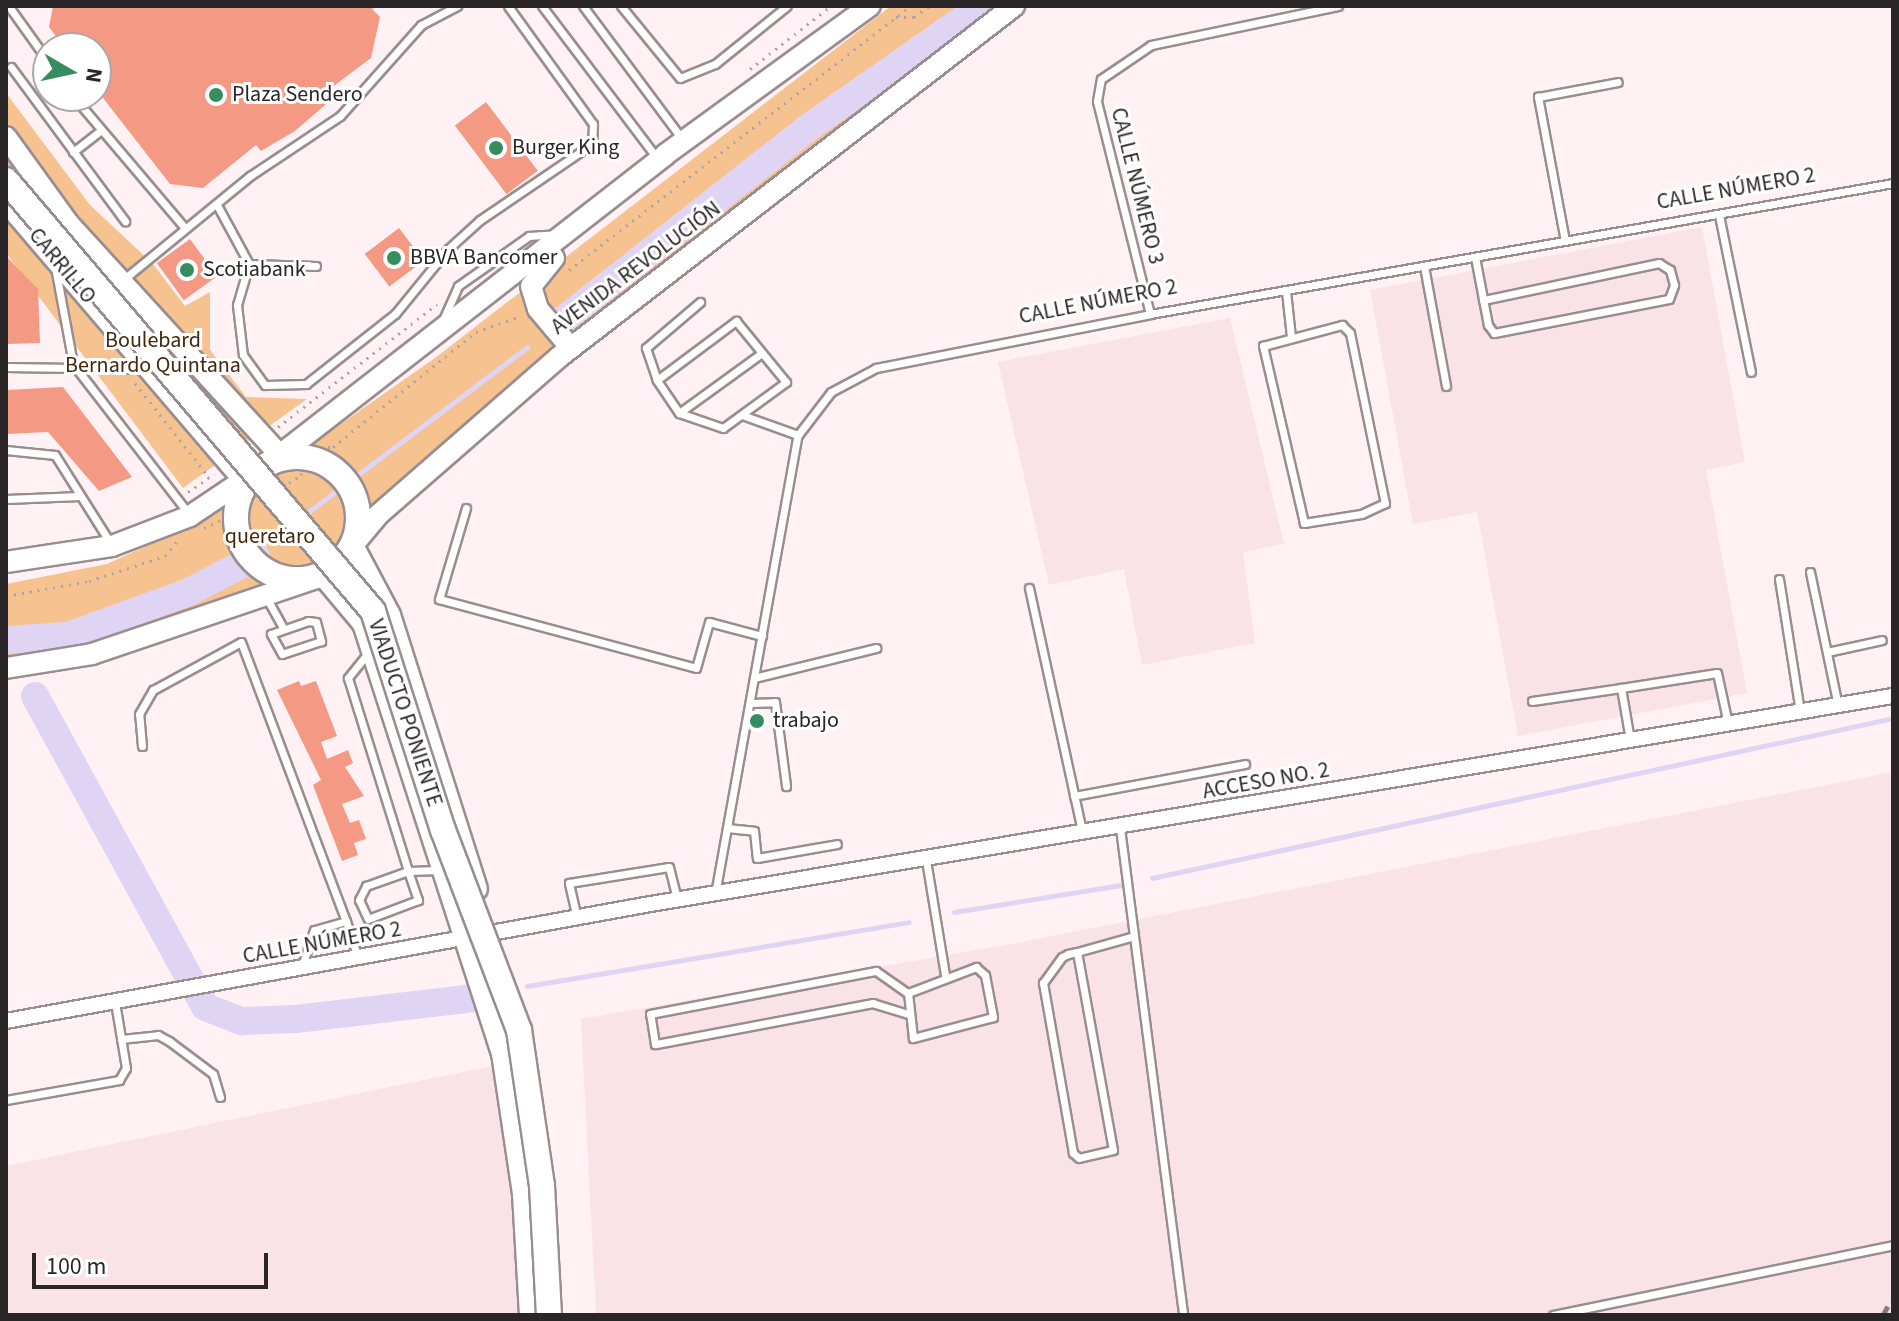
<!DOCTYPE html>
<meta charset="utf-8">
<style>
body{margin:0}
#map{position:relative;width:1899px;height:1321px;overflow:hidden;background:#fff1f4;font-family:"Source Sans 3",sans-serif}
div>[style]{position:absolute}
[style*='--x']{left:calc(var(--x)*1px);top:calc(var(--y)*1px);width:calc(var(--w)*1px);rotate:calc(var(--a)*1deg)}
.built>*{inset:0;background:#f9e3e7}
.green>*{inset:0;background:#f6c290}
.stream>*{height:5px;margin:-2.5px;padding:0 2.5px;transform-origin:2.5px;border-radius:2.5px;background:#e0d4f4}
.river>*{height:28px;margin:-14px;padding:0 14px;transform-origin:14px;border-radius:14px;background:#e0d4f4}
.building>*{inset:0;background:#f49a84;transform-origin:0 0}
.path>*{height:3px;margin-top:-1.5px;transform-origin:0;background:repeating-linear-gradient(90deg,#afa4a6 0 2px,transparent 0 8px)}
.roads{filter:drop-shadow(2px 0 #998d8f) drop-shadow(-2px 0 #998d8f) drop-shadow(0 2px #998d8f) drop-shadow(0 -2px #998d8f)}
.lane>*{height:7px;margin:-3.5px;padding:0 3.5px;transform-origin:3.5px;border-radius:3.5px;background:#fff}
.street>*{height:14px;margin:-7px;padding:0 7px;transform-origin:7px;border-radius:7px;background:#fff}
.secondary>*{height:20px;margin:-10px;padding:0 10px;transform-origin:10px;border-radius:10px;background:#fff}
.primary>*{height:24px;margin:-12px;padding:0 12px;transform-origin:12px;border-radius:12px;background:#fff}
.primary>.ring{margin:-12px;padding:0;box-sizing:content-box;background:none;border:24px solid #fff;border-radius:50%}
.rail>*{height:5px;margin-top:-2.5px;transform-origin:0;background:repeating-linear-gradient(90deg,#847b7d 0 10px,transparent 0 20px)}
.bridges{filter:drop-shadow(2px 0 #998d8f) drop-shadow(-2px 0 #998d8f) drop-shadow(0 2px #998d8f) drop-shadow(0 -2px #998d8f)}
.primary-bridge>*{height:24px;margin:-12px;padding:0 12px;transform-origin:12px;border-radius:12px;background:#fff}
.dots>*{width:22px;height:22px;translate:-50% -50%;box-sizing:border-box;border:4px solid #fff;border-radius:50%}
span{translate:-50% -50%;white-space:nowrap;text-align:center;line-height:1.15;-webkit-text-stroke:6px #fff;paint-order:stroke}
.poi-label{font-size:22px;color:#2a2526}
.left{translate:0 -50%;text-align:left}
.street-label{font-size:22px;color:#2a2526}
.park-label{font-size:22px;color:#43280b}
.frame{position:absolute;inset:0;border:8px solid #2a2526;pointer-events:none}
.north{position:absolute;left:32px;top:32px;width:80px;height:80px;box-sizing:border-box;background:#fff;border:2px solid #aaa8a8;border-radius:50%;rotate:99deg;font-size:22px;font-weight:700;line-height:32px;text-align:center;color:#2a2526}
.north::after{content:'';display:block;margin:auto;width:28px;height:36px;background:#378d60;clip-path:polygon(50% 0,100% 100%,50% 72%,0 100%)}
.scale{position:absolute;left:32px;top:1253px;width:236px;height:36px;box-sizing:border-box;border:4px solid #2a2526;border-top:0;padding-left:10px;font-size:24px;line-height:28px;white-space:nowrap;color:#2a2526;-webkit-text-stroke:6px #fff;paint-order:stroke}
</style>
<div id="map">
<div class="built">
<i style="clip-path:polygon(1702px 227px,1745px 462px,1706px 470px,1747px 693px,1518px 736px,1477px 512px,1413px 524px,1370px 290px)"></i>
<i style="clip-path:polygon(1230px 318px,1284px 544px,1243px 552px,1255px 643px,1142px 665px,1124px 569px,1049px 585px,998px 362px)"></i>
<i style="clip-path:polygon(1893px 772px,1893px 1315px,596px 1315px,581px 1019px,1011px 944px)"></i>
<i style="clip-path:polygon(502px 1064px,532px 1315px,6px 1315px,6px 1166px)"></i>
</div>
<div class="green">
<i style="clip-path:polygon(891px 6px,1028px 6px,677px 267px,290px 587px,6px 669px,6px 584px,107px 564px,203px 520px,435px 358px)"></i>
<i style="clip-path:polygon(6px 93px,90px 205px,153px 264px,185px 306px,210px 292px,210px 350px,246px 397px,307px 399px,183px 488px,6px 253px)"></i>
</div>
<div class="stream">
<i style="--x:303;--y:516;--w:281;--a:-37"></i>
<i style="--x:1152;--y:878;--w:758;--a:-12.18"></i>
<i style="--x:954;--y:912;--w:169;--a:-9.2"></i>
<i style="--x:527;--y:986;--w:387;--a:-9.5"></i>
</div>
<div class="river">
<i style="--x:563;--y:320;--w:316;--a:-38.1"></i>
<i style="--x:812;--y:125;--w:208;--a:-35"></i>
<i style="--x:6;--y:640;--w:62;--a:-3.7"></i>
<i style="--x:68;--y:636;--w:129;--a:-20"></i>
<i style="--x:189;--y:592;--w:76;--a:-27.6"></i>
<i style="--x:35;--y:696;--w:354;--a:61.3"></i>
<i style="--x:205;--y:1007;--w:40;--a:21"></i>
<i style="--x:242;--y:1021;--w:54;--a:-2.1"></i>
<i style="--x:296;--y:1019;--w:180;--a:-6.7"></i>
</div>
<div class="building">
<i style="clip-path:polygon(53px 6px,380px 6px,372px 9px,380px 17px,371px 58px,327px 91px,333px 98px,295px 131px,261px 151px,256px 145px,203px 188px,170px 184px,96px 89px,96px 48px,65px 48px,49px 27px)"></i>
<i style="left:486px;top:102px;width:86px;height:39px;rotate:53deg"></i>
<i style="left:399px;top:228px;width:41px;height:43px;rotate:53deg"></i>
<i style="left:190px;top:239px;width:46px;height:41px;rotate:54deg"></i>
<i style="clip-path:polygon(6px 256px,38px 289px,40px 343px,6px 344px)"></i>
<i style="clip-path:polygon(63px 387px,132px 477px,99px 491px,48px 432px,6px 434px,6px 390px)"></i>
<i style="clip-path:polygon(299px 681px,301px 686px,316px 681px,337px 736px,321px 742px,327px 759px,348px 750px,353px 763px,345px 767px,364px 796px,342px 804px,350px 823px,359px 820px,366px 839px,354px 843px,358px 855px,342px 861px,313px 785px,321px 780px,277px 690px)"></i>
</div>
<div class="path">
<i style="--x:896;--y:17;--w:18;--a:0"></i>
<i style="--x:914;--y:17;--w:19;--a:-35"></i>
<i style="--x:750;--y:69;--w:103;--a:-37.9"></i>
<i style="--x:569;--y:270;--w:432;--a:-37.7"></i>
<i style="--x:135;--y:383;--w:120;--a:51.8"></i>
<i style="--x:278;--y:427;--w:201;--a:-37.7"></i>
<i style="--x:320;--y:447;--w:13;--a:0"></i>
<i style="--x:333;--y:447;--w:184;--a:-38.8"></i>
<i style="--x:476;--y:332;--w:48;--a:-19.6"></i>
<i style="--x:309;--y:456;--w:36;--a:27"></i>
<i style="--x:341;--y:472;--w:40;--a:56"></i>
<i style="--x:289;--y:483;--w:14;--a:-34"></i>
<i style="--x:301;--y:475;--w:16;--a:-76"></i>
<i style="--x:188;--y:492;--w:32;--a:-35"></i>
<i style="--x:236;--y:505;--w:25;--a:99"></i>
<i style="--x:232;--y:530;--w:30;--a:64"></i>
<i style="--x:245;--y:557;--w:29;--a:41"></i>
<i style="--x:204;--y:528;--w:56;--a:-25.2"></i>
<i style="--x:6;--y:596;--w:84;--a:-10.2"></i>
<i style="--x:89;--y:581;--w:80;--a:-18.2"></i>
<i style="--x:165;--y:556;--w:19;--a:-51"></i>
</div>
<div class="roads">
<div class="lane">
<i style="--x:542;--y:6;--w:191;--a:52.9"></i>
<i style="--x:583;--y:6;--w:166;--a:53.3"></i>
<i style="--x:621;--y:6;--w:93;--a:50.7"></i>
<i style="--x:680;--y:78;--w:38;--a:-22"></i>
<i style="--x:715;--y:64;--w:92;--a:-38.9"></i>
<i style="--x:10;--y:8;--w:65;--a:54.4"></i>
<i style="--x:11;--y:67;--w:192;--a:53.5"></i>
<i style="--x:73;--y:96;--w:173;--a:49.7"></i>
<i style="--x:73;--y:152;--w:33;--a:-38"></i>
<i style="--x:217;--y:205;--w:67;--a:61.5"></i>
<i style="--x:249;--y:264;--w:43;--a:106.3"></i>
<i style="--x:237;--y:305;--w:50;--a:83.2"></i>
<i style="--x:243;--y:355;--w:37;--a:54"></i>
<i style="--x:265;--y:385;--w:41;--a:-1.4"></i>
<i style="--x:306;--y:384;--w:113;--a:-38.2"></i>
<i style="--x:395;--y:314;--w:84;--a:-50.8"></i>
<i style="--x:448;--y:249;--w:43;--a:-42.2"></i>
<i style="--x:480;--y:220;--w:135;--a:-34.2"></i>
<i style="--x:592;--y:144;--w:20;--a:-87"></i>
<i style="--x:593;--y:124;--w:145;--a:-125.8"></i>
<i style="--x:1719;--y:215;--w:160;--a:78.5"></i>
<i style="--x:1565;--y:241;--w:147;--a:-100.6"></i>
<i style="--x:1538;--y:97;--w:81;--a:-10.6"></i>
<i style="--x:1475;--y:257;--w:69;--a:79.2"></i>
<i style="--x:1488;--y:325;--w:10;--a:53"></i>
<i style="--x:1494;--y:333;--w:178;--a:-11"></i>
<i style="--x:1669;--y:299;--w:15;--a:-70"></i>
<i style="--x:1674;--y:285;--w:16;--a:-105"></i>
<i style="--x:1670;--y:270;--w:13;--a:-148"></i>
<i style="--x:1659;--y:263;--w:180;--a:168.1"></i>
<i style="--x:249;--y:264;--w:67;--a:1.7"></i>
<i style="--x:1424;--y:266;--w:122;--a:79.6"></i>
<i style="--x:56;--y:272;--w:94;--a:79.5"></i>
<i style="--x:73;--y:364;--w:190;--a:52.3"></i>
<i style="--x:124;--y:279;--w:163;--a:-39.3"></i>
<i style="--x:250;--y:176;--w:108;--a:-33.7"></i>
<i style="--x:340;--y:116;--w:122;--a:-48.3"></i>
<i style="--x:421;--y:25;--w:41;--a:-27.8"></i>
<i style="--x:1286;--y:291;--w:46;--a:83.8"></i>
<i style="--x:1150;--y:314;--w:219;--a:-104"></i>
<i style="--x:1097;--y:101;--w:22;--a:-80"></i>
<i style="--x:1101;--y:79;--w:60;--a:-34.2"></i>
<i style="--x:1151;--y:45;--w:191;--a:-11.8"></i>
<i style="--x:443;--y:320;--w:37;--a:-66"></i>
<i style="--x:458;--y:286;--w:87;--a:-35.2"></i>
<i style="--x:529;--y:236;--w:27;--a:-4"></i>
<i style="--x:1342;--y:325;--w:11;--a:45"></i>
<i style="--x:1350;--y:333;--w:174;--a:78.4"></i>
<i style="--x:1385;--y:503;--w:26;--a:155"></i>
<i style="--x:1361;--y:514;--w:58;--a:171"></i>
<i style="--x:1304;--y:523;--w:182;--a:-103"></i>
<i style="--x:1263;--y:346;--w:82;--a:-14.9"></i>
<i style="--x:6;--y:367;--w:138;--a:0.8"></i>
<i style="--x:657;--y:380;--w:99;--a:-36.8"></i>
<i style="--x:736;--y:321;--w:79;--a:50.7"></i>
<i style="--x:786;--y:382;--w:78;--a:143.9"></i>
<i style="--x:723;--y:428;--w:46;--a:-161.2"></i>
<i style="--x:679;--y:413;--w:40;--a:-124"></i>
<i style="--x:657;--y:380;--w:34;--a:-109"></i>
<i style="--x:646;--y:348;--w:71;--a:-40.4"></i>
<i style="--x:679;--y:413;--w:102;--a:-35.9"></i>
<i style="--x:742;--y:415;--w:59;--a:19.7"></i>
<i style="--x:6;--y:450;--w:49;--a:5.8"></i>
<i style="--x:55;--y:455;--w:105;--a:57.8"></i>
<i style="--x:6;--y:499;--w:74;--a:-2.3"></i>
<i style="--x:466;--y:508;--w:95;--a:106.5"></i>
<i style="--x:439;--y:599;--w:266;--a:15"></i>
<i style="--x:696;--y:668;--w:48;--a:-74.2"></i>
<i style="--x:709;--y:622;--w:55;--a:14.8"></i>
<i style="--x:1810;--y:572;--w:137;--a:78.2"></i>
<i style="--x:1779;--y:579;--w:134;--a:81"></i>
<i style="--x:1029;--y:588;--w:250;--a:77.7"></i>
<i style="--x:266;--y:597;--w:35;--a:61"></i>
<i style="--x:308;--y:621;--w:8;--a:7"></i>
<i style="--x:316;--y:622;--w:20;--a:75"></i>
<i style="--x:321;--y:641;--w:41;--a:161.6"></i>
<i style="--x:282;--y:654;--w:23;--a:-119"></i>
<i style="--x:271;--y:634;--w:39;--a:-19"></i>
<i style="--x:1827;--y:652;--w:56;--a:-12.3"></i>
<i style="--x:368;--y:653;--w:32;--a:129"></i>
<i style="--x:348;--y:678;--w:202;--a:72.7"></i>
<i style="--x:408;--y:871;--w:32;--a:-2"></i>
<i style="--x:754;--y:678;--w:126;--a:-13.8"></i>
<i style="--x:1532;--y:701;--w:90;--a:-8.3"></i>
<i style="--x:750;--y:703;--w:25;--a:-2"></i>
<i style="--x:775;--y:702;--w:85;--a:82.5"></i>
<i style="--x:1630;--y:740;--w:53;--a:-99.8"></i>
<i style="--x:1621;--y:688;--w:97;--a:-8.9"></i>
<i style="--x:1717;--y:673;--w:52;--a:77.8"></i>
<i style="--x:142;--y:746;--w:32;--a:-95"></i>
<i style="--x:139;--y:714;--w:28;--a:-60"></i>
<i style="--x:153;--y:690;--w:100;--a:-28.6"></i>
<i style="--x:241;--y:642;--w:298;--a:69.4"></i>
<i style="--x:346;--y:921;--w:33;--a:164"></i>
<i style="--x:314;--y:930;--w:41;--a:108.4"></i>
<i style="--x:1074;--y:796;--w:174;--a:-10.6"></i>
<i style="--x:727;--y:828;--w:27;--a:6"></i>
<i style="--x:754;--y:831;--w:27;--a:84"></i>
<i style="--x:757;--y:858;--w:81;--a:-9.9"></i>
<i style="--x:1120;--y:828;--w:491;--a:82.6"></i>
<i style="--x:926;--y:860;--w:117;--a:80.6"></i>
<i style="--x:408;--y:871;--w:31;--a:71"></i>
<i style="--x:418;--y:900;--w:53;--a:159.2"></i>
<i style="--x:368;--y:919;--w:21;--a:-115"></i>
<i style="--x:359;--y:900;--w:16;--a:-63"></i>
<i style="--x:366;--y:886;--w:45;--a:-19.7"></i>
<i style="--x:715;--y:894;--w:466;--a:-79.8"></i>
<i style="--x:798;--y:435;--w:54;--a:-52.5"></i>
<i style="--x:831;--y:392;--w:51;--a:-28.1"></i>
<i style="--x:876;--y:368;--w:279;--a:-11.1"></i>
<i style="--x:1150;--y:314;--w:754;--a:-10"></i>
<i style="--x:577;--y:918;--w:36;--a:-103"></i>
<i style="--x:569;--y:883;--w:101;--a:-9.1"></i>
<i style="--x:669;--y:867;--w:33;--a:76"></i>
<i style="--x:346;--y:921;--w:38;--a:72"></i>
<i style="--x:1077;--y:952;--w:201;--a:79.7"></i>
<i style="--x:1113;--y:1150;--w:35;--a:167"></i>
<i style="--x:1079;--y:1158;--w:8;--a:-140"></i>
<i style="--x:1073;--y:1153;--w:173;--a:-100"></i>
<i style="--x:1043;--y:983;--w:32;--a:-54"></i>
<i style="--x:1062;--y:957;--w:7;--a:-27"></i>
<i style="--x:1068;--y:954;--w:9;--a:-13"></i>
<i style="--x:1077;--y:952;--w:59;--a:-15.7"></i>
<i style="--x:976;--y:967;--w:12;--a:42"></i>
<i style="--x:985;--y:975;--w:43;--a:79.2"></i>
<i style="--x:993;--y:1017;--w:83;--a:165.3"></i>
<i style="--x:913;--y:1038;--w:45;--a:-96.3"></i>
<i style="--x:908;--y:993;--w:73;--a:-20.9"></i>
<i style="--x:908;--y:1014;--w:37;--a:-163"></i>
<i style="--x:873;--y:1003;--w:222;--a:169.3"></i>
<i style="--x:655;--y:1044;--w:30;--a:-99"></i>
<i style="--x:650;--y:1014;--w:230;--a:-10.8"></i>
<i style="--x:876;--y:971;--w:39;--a:35"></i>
<i style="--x:121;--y:1039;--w:37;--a:-6"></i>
<i style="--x:158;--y:1035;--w:13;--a:29"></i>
<i style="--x:169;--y:1041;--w:55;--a:36.9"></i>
<i style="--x:213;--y:1074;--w:24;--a:73"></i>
<i style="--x:6;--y:1100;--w:115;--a:-10"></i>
<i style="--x:119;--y:1080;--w:14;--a:-60"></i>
<i style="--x:126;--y:1068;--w:67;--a:-99.5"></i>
<i style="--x:1553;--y:1315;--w:347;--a:-11.6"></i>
</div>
<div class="street">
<i style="--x:6;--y:1021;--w:649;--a:-10.29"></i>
<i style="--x:645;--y:905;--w:1265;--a:-9.51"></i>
</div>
<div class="secondary">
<i style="--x:6;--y:137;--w:106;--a:54.2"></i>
<i style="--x:68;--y:223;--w:314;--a:47.6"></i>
<i style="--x:280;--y:455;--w:489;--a:-37.9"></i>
<i style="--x:666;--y:154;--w:252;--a:-36"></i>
<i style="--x:554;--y:258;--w:36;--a:129"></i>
<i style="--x:531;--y:286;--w:24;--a:73"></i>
<i style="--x:538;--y:309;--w:51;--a:49.8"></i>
<i style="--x:6;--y:562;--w:107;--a:-8.6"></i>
<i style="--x:112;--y:546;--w:84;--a:-21"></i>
<i style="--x:190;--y:516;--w:66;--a:-33.9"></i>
<i style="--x:6;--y:668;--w:87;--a:-9.2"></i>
<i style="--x:92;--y:654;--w:246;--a:-18.7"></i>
<i style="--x:477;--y:889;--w:287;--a:-107.6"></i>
<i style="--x:390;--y:615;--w:79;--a:-117.9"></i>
<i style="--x:353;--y:545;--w:39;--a:-50"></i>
<i style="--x:378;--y:515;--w:240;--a:-41.1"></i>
<i style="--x:559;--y:357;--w:575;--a:-37.65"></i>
</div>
<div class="primary">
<i style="--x:6;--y:199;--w:368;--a:49.5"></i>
<i class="ring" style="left:236px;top:457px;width:98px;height:98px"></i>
<i style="--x:325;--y:575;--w:62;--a:50.2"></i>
<i style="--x:365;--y:623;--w:452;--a:72.1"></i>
<i style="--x:504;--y:1053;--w:143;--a:81.5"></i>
<i style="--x:525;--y:1194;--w:121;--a:86.7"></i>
</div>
</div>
<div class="rail">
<i style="--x:1883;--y:1315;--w:21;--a:-61"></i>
</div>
<div class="bridges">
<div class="primary-bridge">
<i style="--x:6;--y:180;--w:566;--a:49.59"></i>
<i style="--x:373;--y:611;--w:230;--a:72.3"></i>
<i style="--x:443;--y:830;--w:214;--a:69.2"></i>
<i style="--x:519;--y:1030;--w:158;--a:81.6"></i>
<i style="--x:542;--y:1186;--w:129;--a:86.9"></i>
</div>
</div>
<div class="dots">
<i style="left:216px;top:95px;background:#378d60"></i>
<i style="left:496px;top:148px;background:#378d60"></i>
<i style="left:394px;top:258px;background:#378d60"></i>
<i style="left:187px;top:270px;background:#378d60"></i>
<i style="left:757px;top:721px;background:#378d60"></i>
</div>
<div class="poi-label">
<span class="left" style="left:232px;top:95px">Plaza Sendero</span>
<span class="left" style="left:512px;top:148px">Burger King</span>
<span class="left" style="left:410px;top:258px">BBVA Bancomer</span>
<span class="left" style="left:203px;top:270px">Scotiabank</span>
<span class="left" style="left:773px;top:721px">trabajo</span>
</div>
<div class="street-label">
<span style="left:1137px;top:186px;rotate:76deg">CALLE NÚMERO 3</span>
<span style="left:1736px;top:189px;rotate:-10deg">CALLE NÚMERO 2</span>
<span style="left:62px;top:266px;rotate:50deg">CARRILLO</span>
<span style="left:636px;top:268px;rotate:-37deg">AVENIDA REVOLUCIÓN</span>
<span style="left:1098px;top:302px;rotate:-11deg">CALLE NÚMERO 2</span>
<span style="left:405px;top:713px;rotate:72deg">VIADUCTO PONIENTE</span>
<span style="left:1266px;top:781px;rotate:-10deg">ACCESO NO. 2</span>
<span style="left:322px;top:943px;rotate:-10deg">CALLE NÚMERO 2</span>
</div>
<div class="park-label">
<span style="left:153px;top:353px">Boulebard<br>Bernardo Quintana</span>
<span style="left:270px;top:537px">queretaro</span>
</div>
<div class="frame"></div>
<div class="north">N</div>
<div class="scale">100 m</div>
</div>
